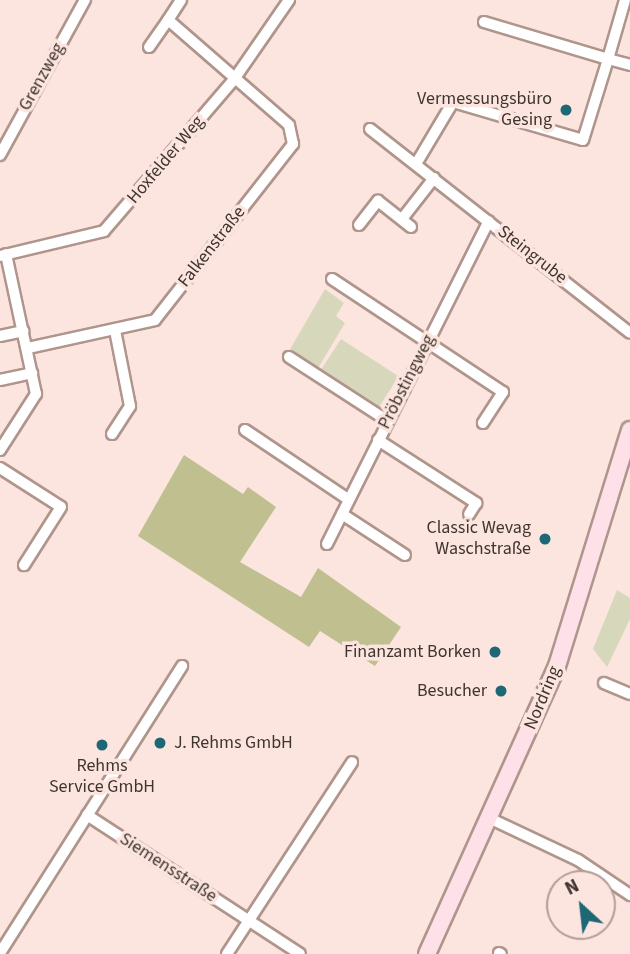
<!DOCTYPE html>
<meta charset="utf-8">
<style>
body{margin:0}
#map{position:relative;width:630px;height:954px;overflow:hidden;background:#fce5de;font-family:"Source Sans 3",sans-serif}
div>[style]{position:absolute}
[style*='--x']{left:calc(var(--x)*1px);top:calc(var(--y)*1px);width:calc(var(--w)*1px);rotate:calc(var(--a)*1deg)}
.green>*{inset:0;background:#d7d7bb;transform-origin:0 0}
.forest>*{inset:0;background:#bfbf90}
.roads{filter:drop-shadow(2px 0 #af958c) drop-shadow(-2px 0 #af958c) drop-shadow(0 2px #af958c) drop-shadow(0 -2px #af958c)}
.minor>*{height:10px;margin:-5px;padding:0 5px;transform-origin:5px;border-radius:5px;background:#fff}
.secondary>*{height:16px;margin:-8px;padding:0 8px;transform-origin:8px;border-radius:8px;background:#fee0e8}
.dots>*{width:19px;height:19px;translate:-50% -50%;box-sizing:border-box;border:4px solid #fce5de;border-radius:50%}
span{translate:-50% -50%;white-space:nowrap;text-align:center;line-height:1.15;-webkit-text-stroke:7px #fce5de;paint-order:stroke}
.street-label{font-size:18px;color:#3f3430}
.poi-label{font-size:18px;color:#3f3430}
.right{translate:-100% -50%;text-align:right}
.left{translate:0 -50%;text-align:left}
.north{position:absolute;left:546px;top:870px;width:70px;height:70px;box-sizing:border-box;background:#fce5de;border:2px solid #b09e98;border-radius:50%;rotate:333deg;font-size:19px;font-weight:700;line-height:28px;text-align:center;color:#3f3430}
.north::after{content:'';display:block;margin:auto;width:24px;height:32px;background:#1e6774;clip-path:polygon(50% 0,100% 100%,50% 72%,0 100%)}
</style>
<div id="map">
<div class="green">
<i style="clip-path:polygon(325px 289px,344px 303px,336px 316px,345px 323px,317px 370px,289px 351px)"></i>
<i style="left:341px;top:339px;width:69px;height:39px;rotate:33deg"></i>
<i style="clip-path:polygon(617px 590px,630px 598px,630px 619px,607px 667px,593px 649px)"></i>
</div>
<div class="forest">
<i style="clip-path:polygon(184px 455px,243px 494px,248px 487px,276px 507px,240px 562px,301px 597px,318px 568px,401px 627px,375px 666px,320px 631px,309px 647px,138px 536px)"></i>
</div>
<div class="roads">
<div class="minor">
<i style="--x:168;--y:20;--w:24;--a:-57"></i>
<i style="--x:484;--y:22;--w:129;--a:16.6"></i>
<i style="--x:608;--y:59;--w:61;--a:-73.9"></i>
<i style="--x:370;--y:129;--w:330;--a:38.1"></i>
<i style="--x:0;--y:155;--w:177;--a:-61.3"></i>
<i style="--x:416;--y:164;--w:72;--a:-59.2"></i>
<i style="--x:453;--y:102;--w:135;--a:16.3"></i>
<i style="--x:583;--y:140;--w:85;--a:-72.8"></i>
<i style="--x:608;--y:59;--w:23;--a:15"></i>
<i style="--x:402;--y:219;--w:52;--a:-52"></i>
<i style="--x:359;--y:225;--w:31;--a:-52"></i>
<i style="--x:378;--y:201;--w:42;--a:38.2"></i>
<i style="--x:0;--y:256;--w:107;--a:-13.5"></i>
<i style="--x:104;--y:231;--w:201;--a:-49.4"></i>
<i style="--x:235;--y:78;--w:95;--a:-55.3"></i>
<i style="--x:332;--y:279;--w:205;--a:33.5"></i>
<i style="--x:503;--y:392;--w:37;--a:123"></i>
<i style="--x:0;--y:336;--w:24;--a:-12"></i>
<i style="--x:28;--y:348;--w:130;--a:-12.4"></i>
<i style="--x:155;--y:320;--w:224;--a:-51.9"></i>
<i style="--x:293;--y:144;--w:19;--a:-102"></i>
<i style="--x:289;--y:125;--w:160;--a:-139"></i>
<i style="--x:168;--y:20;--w:33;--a:125"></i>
<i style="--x:289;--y:357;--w:118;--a:32.9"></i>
<i style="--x:0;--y:380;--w:33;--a:-12"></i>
<i style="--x:245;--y:430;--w:125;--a:33.9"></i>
<i style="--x:112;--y:434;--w:33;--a:-57"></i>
<i style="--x:130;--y:406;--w:77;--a:-101.2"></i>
<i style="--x:378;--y:440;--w:117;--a:32.7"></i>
<i style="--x:476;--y:503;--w:13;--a:122"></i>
<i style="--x:0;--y:450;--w:67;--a:-57.3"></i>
<i style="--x:36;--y:394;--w:143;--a:-102.1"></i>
<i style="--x:0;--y:468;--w:72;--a:32.6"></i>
<i style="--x:61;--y:507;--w:69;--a:122.5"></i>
<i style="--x:342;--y:514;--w:75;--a:33.1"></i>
<i style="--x:327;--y:544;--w:361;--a:-63.4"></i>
<i style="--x:604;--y:683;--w:28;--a:23"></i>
<i style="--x:87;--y:815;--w:254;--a:33.1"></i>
<i style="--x:489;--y:818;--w:98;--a:25.3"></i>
<i style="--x:578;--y:860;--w:63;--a:33.9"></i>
<i style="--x:0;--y:953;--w:340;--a:-57.6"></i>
<i style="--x:499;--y:953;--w:2;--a:27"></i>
<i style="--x:227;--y:954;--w:229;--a:-56.9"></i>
</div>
<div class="secondary">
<i style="--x:427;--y:954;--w:316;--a:-65.7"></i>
<i style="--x:557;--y:666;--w:247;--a:-72.8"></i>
</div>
</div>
<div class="dots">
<i style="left:566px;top:110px;background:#1e6774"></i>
<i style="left:545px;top:539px;background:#1e6774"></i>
<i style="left:495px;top:652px;background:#1e6774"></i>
<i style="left:501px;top:691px;background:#1e6774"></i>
<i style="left:160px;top:743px;background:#1e6774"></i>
<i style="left:102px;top:745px;background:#1e6774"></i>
</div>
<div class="street-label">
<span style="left:42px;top:77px;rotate:-61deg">Grenzweg</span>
<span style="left:166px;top:160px;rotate:-50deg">Hoxfelder Weg</span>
<span style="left:212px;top:247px;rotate:-52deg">Falkenstraße</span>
<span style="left:532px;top:255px;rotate:38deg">Steingrube</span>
<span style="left:407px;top:382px;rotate:-63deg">Pröbstingweg</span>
<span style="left:543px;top:698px;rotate:-67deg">Nordring</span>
<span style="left:168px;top:868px;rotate:33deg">Siemensstraße</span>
</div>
<div class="poi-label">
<span class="right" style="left:552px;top:110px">Vermessungsbüro<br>Gesing</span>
<span class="right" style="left:531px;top:539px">Classic Wevag<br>Waschstraße</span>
<span class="right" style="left:481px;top:652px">Finanzamt Borken</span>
<span class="right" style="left:487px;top:691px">Besucher</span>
<span class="left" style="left:174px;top:743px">J. Rehms GmbH</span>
<span style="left:102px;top:777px">Rehms<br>Service GmbH</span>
</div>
<div class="north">N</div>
</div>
